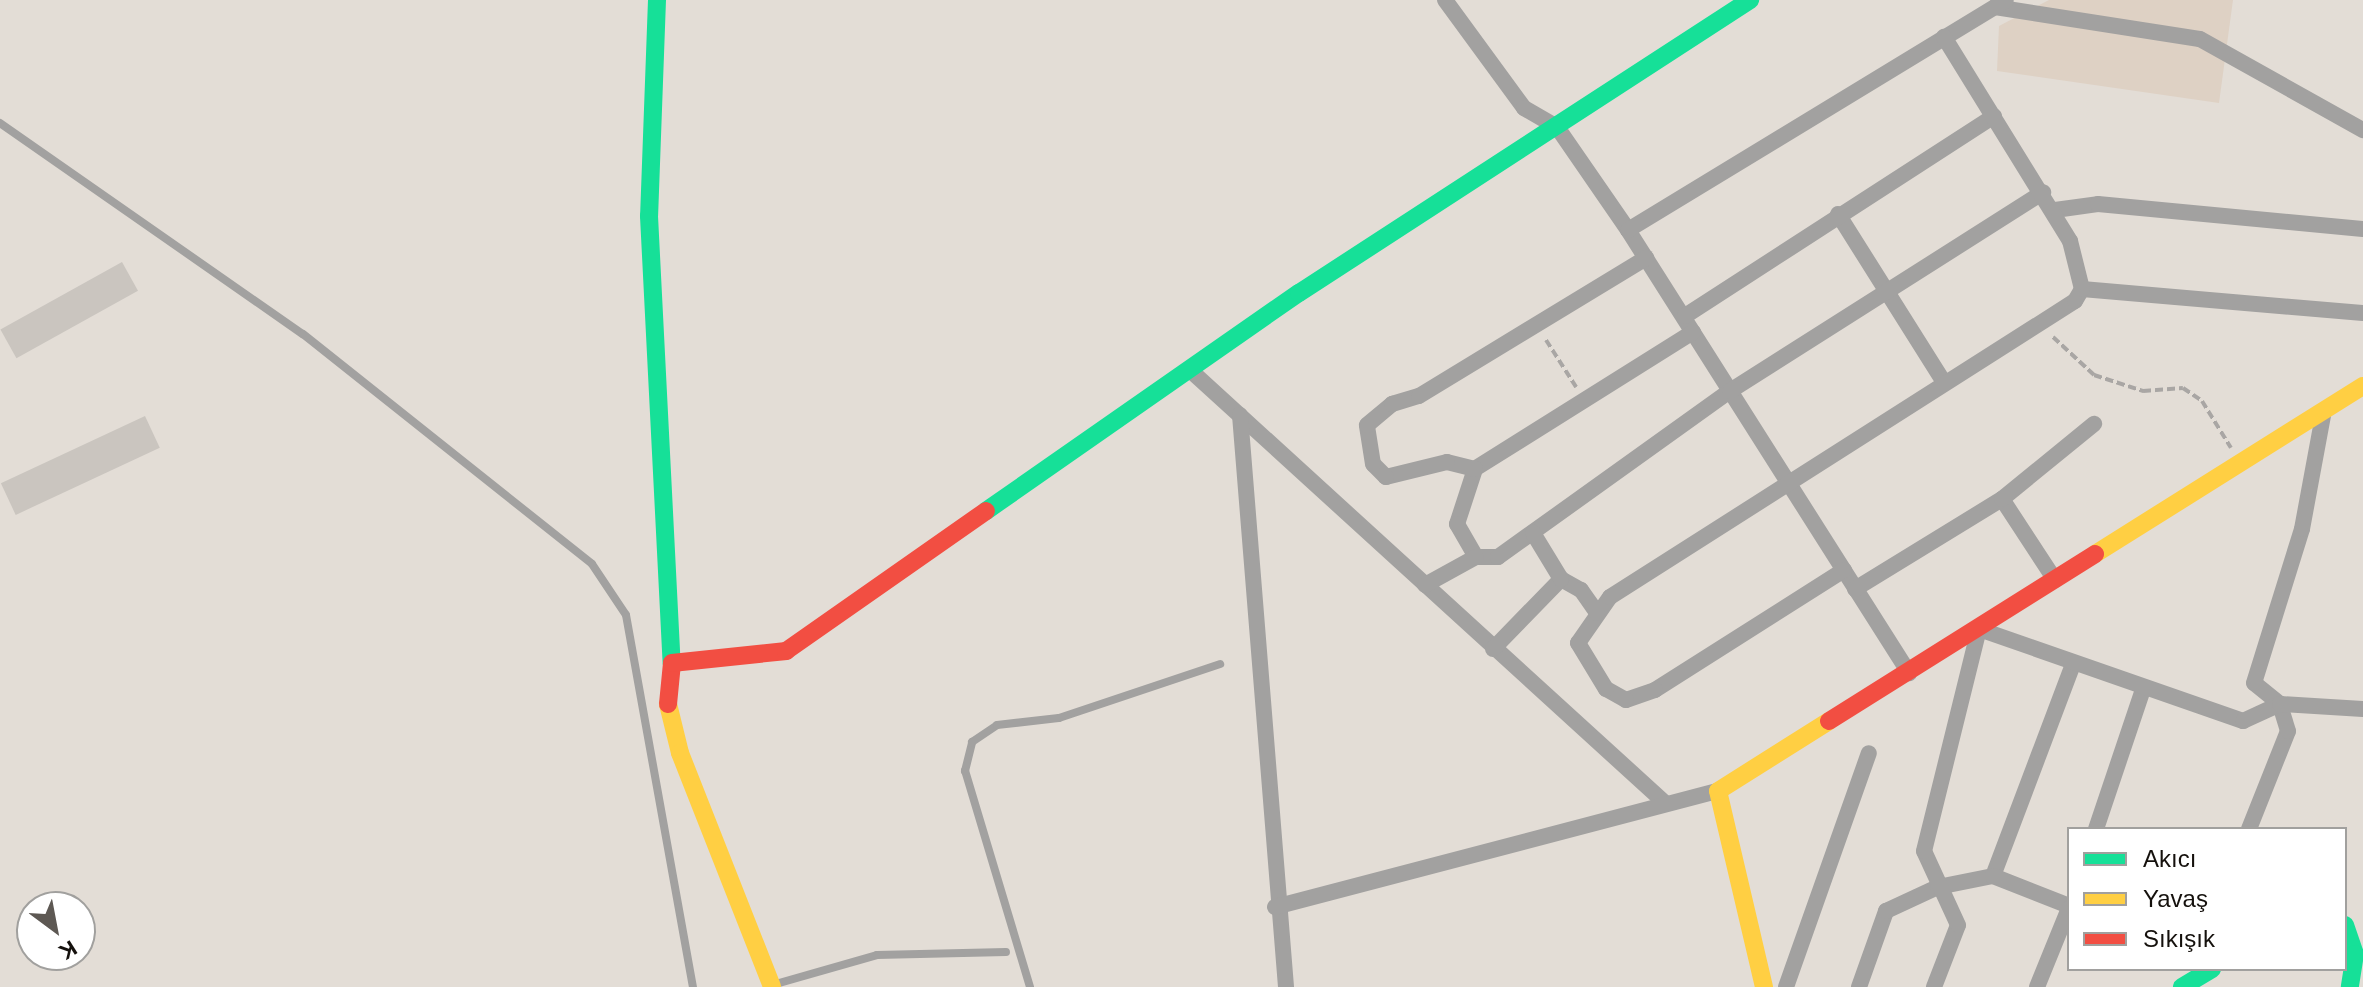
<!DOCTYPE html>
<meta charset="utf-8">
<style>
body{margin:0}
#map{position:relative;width:2363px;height:987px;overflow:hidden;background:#e3ddd6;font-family:Helvetica,sans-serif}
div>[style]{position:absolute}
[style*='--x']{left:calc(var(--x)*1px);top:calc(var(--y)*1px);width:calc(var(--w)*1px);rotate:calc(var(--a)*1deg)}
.built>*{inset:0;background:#ded1c4}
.building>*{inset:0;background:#cac5bf;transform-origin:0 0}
.path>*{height:4px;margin-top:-2px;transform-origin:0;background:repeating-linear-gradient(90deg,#a9a6a4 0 8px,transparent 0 12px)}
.lane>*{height:8px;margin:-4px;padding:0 4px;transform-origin:4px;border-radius:4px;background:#a2a1a0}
.street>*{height:16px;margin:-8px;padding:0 8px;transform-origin:8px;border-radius:8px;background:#a2a1a0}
.fast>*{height:18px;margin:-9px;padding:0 9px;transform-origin:9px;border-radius:9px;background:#16e098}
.slow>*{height:18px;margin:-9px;padding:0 9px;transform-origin:9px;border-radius:9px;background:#ffcf43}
.jam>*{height:18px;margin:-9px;padding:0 9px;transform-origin:9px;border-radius:9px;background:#f24e42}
span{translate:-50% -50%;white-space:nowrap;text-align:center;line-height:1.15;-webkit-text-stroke:7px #fff;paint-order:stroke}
.legend{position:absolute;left:2067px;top:827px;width:280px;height:144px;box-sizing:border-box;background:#fff;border:2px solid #a1a09e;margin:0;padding:10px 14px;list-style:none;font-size:24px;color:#15110d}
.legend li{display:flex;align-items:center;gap:16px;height:40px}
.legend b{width:40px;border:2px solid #a1a09e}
.north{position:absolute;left:16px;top:891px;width:80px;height:80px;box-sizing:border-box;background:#fff;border:2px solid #a1a09e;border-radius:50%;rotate:148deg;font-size:22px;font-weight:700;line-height:32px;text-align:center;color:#15110d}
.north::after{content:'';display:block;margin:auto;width:28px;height:36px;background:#5d5853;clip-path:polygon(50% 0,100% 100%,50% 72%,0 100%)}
</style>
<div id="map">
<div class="built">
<i style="clip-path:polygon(2049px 0,2233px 0,2219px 103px,1997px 71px,1999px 26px)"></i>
</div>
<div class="building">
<i style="left:122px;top:262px;width:33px;height:139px;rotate:61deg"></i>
<i style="left:145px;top:416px;width:35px;height:159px;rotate:65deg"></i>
</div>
<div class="path">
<i style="--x:2053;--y:337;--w:56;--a:42.8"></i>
<i style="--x:2094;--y:375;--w:52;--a:18.1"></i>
<i style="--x:2143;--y:391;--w:40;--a:-4.3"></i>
<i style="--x:2183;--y:388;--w:23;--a:34"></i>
<i style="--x:2202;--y:401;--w:55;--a:58.3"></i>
<i style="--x:1546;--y:340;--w:56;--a:57.4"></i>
</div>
<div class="lane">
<i style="--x:0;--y:123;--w:369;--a:34.9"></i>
<i style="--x:303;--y:334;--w:369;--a:38.5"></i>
<i style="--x:592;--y:564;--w:61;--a:56.3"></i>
<i style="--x:626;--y:615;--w:378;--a:79.8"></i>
<i style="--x:772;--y:985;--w:109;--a:-15.9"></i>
<i style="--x:877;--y:955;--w:129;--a:-1.3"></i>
<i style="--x:1030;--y:987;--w:226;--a:-106.7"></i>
<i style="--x:965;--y:771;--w:30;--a:-76"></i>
<i style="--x:972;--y:742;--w:30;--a:-34"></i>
<i style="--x:997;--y:725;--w:62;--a:-6.4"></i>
<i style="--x:1059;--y:718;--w:170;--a:-18.5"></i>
</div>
<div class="street">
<i style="--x:1445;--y:0;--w:134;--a:53.8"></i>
<i style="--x:1524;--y:108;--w:38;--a:30"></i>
<i style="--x:1557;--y:127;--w:125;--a:55.4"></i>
<i style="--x:1628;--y:230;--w:525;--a:57.61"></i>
<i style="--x:1995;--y:7;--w:207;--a:8.9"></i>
<i style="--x:2200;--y:39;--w:187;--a:29.2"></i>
<i style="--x:2055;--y:210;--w:43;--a:-7.9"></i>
<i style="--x:2098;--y:204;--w:266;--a:5.4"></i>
<i style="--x:1838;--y:214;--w:197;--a:57.8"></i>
<i style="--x:1628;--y:230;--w:442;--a:-31.3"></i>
<i style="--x:2082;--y:289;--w:282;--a:4.9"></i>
<i style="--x:1685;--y:316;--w:368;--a:-32.9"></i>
<i style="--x:1693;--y:332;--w:257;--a:147.9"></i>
<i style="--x:1475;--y:469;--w:58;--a:108.1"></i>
<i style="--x:1457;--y:524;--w:38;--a:60"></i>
<i style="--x:1476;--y:557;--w:22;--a:0"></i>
<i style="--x:1498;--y:557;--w:285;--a:-35.6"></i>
<i style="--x:1730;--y:391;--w:371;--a:-32.4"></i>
<i style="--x:1190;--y:370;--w:643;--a:42.35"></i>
<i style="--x:1240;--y:415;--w:574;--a:85.4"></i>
<i style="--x:1475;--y:469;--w:29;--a:-166"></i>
<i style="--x:1447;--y:462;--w:63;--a:166.2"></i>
<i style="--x:1386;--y:477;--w:18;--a:-135"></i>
<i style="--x:1373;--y:464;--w:39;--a:-99"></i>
<i style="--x:1367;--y:425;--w:33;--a:-40"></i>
<i style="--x:1392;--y:404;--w:28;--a:-17"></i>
<i style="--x:1419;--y:396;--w:266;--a:-31.3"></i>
<i style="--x:2002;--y:499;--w:97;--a:56.8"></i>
<i style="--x:1844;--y:570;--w:224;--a:147.6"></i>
<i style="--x:1655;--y:690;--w:31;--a:161"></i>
<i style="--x:1626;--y:700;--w:23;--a:-151"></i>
<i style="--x:1606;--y:689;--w:54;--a:-121.3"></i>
<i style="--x:1578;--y:643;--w:56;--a:-55.2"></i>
<i style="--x:1610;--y:597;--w:551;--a:-32.48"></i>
<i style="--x:2075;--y:301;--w:14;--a:-60"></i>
<i style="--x:2082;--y:289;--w:49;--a:-104"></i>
<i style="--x:2070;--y:241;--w:240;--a:-121.7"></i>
<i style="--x:1561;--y:579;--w:23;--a:29"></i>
<i style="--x:1581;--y:590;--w:28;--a:55"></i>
<i style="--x:1425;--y:585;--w:58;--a:-28.8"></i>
<i style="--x:1855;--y:589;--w:172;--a:-31.5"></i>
<i style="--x:2002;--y:499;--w:119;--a:-39.2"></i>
<i style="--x:1493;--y:649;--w:98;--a:-45.8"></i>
<i style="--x:1561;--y:579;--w:54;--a:-121.3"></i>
<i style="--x:2096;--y:829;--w:148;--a:-71.4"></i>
<i style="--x:2249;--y:829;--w:105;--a:-68.3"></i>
<i style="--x:2288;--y:731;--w:28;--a:-107"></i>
<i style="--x:2280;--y:704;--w:33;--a:-141"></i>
<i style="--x:2254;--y:683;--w:161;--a:-72.7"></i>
<i style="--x:2302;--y:529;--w:121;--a:-79.5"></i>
<i style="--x:1993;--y:876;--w:227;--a:-69.3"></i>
<i style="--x:1275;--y:907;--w:458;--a:-14.7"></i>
<i style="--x:1786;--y:987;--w:248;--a:-70.5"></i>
<i style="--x:1859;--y:987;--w:81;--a:-70.4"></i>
<i style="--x:1886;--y:911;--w:57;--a:-24.8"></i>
<i style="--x:1938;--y:887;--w:56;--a:-11.3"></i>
<i style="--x:1993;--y:876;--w:82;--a:21.5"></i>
<i style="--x:1934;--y:987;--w:66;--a:-68.8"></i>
<i style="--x:1958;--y:925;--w:81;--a:-114.7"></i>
<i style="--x:1924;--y:851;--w:229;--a:-76.1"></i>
<i style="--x:1979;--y:629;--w:280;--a:19.2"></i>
<i style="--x:2243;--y:721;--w:41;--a:-24.7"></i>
<i style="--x:2280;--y:704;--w:83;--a:3.4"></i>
<i style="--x:2037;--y:987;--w:85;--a:-67.9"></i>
</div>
<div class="fast">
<i style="--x:657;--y:0;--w:216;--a:92.1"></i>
<i style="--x:649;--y:216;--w:448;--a:87.1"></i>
<i style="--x:986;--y:511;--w:381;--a:-34.9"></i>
<i style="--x:1299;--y:293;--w:538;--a:-33.01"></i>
<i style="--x:2345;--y:925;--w:31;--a:71"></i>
<i style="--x:2355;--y:954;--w:33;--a:99"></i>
<i style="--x:2182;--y:987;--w:35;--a:-31"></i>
</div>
<div class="slow">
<i style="--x:2095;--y:554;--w:316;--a:-32.1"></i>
<i style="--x:668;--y:704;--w:50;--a:76.2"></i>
<i style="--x:680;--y:753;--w:251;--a:68.5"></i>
<i style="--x:1764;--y:987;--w:201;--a:-103.2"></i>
<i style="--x:1718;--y:791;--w:131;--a:-32.2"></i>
</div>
<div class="jam">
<i style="--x:668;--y:704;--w:41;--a:-84.4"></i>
<i style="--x:672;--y:663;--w:115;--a:-6"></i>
<i style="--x:786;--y:651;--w:244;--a:-35"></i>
<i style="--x:1829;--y:721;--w:314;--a:-32.1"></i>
</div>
<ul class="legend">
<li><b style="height:10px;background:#16e098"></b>Akıcı</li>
<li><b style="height:10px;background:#ffcf43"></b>Yavaş</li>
<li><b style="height:10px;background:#f24e42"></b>Sıkışık</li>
</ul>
<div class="north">K</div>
</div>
